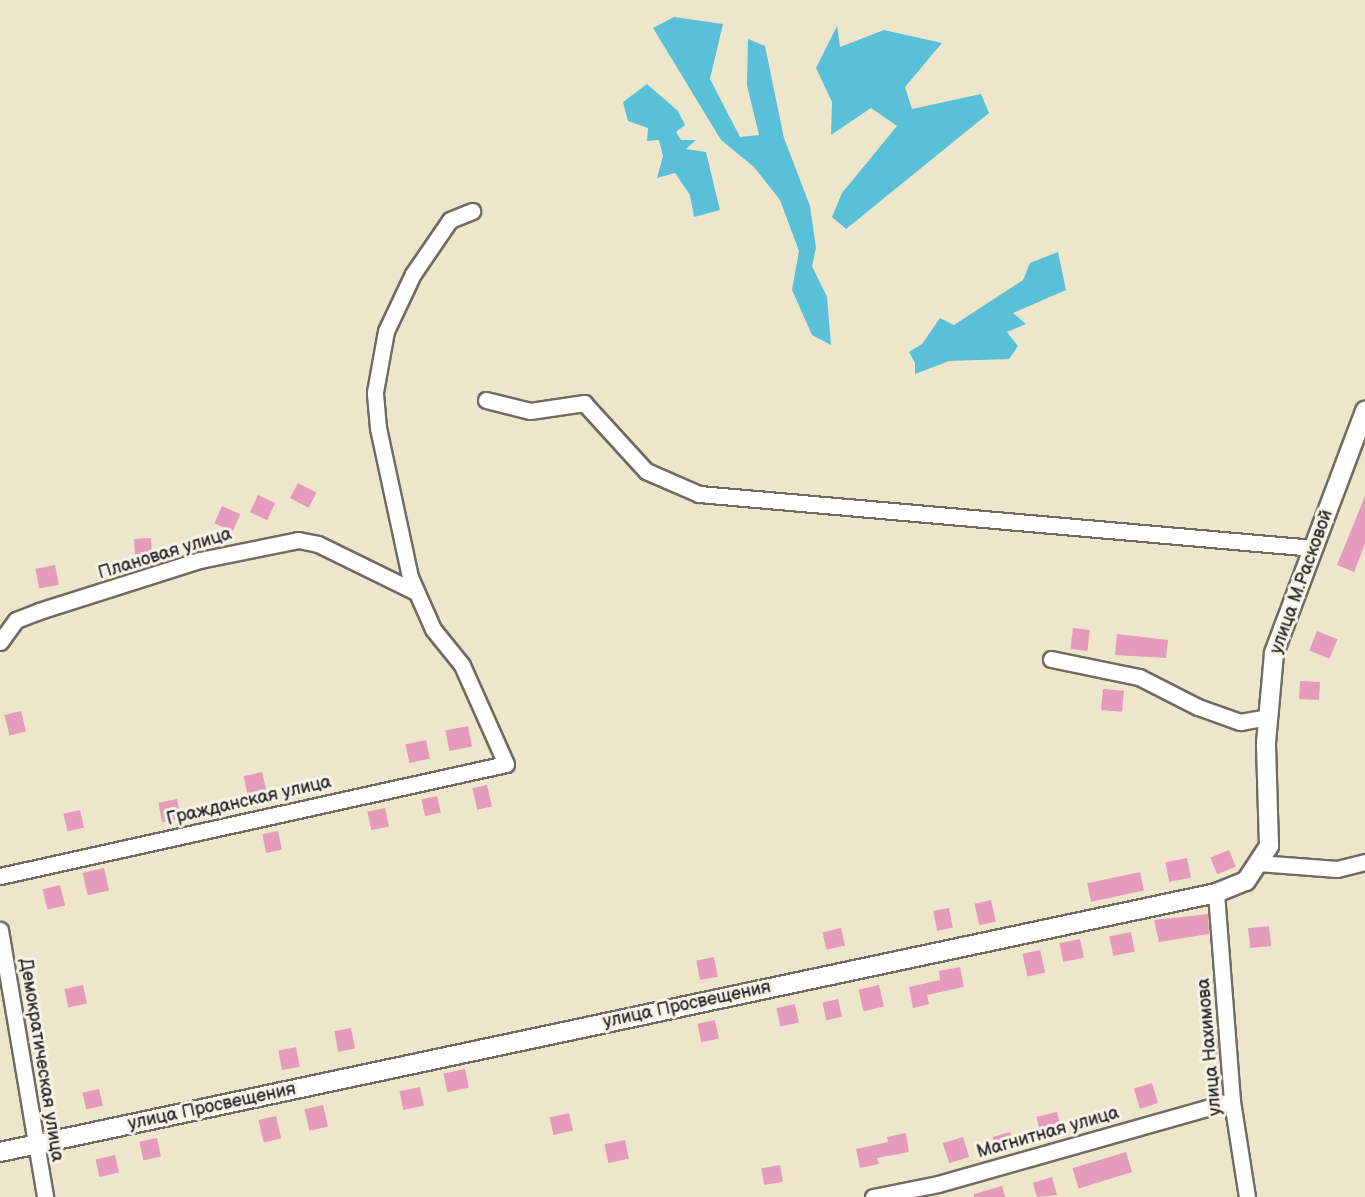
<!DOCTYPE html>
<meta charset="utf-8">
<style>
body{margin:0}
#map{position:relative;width:1365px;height:1197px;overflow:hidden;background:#ede6cb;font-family:"Balsamiq Sans",sans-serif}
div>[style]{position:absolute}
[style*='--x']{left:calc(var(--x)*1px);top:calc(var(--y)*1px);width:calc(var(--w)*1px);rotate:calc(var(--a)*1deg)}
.water>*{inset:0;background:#59c0d7}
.building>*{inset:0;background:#e59bbb;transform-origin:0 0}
.roads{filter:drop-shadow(2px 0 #6f6c63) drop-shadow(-2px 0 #6f6c63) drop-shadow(0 2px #6f6c63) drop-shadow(0 -2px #6f6c63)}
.minor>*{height:15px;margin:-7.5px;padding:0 7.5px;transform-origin:7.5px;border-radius:7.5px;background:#fff}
.tertiary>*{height:18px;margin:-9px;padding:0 9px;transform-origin:9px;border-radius:9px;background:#fff}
span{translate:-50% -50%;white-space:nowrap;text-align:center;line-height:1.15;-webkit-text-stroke:6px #f7f3e8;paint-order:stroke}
.street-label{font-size:18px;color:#2b2b2b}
</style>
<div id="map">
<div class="water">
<i style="clip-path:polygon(674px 17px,723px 24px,710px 79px,740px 137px,759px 135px,747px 85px,748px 39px,765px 46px,784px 138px,810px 206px,816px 248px,812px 266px,827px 297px,831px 345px,812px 335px,792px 290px,799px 251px,780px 200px,754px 167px,721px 140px,653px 28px)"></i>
<i style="clip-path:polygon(837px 26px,840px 47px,884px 30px,942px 43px,905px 87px,912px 109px,981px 94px,989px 113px,846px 229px,832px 217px,842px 193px,897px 126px,871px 108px,831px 135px,832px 102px,816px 68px)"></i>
<i style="clip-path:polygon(647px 84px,678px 111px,685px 125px,676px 132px,681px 140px,696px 140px,686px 149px,706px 152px,720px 210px,694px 217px,690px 195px,675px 173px,657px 178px,663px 156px,659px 140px,647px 141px,648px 128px,628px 121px,623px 102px)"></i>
<i style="clip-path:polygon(1058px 252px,1066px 290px,1013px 313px,1026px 324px,1007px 332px,1018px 346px,1009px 359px,949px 361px,915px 374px,915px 363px,909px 352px,922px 344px,940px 318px,954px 325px,1023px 280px,1030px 263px)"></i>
</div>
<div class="building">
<i style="left:298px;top:483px;width:21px;height:17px;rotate:28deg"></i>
<i style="left:258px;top:495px;width:19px;height:19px;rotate:25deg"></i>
<i style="clip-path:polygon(1365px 496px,1365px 544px,1354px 572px,1337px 565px)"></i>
<i style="left:222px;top:506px;width:20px;height:19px;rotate:24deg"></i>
<i style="left:151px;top:538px;width:20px;height:17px;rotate:87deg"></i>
<i style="left:55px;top:565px;width:20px;height:20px;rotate:79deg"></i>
<i style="left:1073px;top:628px;width:17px;height:21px;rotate:7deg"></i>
<i style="left:1317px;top:631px;width:22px;height:21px;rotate:22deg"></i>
<i style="clip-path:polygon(1117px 634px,1168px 640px,1166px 658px,1115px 655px)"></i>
<i style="left:1300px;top:681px;width:20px;height:18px;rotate:3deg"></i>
<i style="left:1103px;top:689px;width:21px;height:21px;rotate:5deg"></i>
<i style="left:21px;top:711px;width:21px;height:17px;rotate:76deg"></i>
<i style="left:468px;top:726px;width:21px;height:23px;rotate:79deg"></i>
<i style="left:426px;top:740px;width:19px;height:21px;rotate:78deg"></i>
<i style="left:262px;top:772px;width:18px;height:19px;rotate:77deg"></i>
<i style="left:487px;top:785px;width:22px;height:15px;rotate:77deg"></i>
<i style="left:437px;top:796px;width:17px;height:16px;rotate:77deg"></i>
<i style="left:177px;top:799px;width:20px;height:19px;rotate:79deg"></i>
<i style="left:385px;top:808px;width:19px;height:18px;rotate:78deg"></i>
<i style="left:80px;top:810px;width:18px;height:17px;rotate:77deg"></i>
<i style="left:278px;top:831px;width:19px;height:16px;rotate:78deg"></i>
<i style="left:1229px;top:850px;width:18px;height:20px;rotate:68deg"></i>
<i style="left:1187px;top:858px;width:20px;height:22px;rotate:79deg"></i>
<i style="left:104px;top:868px;width:23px;height:22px;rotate:77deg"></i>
<i style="left:1140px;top:872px;width:19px;height:54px;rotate:78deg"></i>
<i style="left:60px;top:885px;width:21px;height:18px;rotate:76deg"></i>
<i style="left:991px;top:900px;width:22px;height:17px;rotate:77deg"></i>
<i style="left:949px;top:908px;width:20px;height:16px;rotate:79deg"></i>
<i style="clip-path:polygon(1208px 914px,1209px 934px,1159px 942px,1154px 920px)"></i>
<i style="left:1269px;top:926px;width:20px;height:21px;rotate:84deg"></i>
<i style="left:841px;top:928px;width:18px;height:19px;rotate:77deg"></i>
<i style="left:1131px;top:932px;width:20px;height:22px;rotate:79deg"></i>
<i style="left:1080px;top:939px;width:19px;height:21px;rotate:78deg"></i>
<i style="left:1040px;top:950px;width:23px;height:18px;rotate:77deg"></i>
<i style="left:714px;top:957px;width:20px;height:18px;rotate:79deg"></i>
<i style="clip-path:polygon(960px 967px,964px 987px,927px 995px,929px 1004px,913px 1008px,909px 987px,940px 980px,939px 971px)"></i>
<i style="left:83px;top:985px;width:19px;height:19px;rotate:78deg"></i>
<i style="left:879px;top:985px;width:22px;height:21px;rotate:77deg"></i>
<i style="left:838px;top:999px;width:18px;height:16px;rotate:77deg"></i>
<i style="left:795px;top:1004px;width:19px;height:19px;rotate:78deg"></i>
<i style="left:715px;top:1020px;width:19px;height:18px;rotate:78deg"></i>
<i style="left:351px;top:1028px;width:21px;height:17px;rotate:79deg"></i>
<i style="left:1217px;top:1038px;width:16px;height:14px;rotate:83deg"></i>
<i style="left:296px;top:1047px;width:20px;height:18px;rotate:79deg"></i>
<i style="left:465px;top:1069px;width:19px;height:22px;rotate:78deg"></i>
<i style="left:1152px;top:1083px;width:21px;height:19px;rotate:73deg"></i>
<i style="left:420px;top:1087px;width:19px;height:21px;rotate:78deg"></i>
<i style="left:99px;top:1089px;width:17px;height:17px;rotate:77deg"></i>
<i style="left:323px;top:1105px;width:22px;height:19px;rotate:77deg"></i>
<i style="left:1057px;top:1112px;width:18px;height:21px;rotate:77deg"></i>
<i style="left:569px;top:1113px;width:18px;height:20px;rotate:77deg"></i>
<i style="left:276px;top:1116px;width:23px;height:18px;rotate:77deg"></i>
<i style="left:1010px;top:1132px;width:18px;height:18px;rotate:74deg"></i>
<i style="clip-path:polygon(906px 1133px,909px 1152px,877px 1158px,879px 1164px,860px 1168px,856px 1149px,888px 1142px,887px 1137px)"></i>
<i style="left:963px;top:1137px;width:21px;height:21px;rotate:73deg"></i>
<i style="left:157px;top:1138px;width:19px;height:18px;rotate:78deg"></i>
<i style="left:625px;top:1140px;width:19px;height:21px;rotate:78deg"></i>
<i style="left:1126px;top:1152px;width:21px;height:56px;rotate:73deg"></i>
<i style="left:115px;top:1155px;width:18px;height:20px;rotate:77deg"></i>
<i style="left:780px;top:1165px;width:17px;height:19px;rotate:80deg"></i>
<i style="clip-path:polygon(1052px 1177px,1057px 1195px,1037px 1197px,1033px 1183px)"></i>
<i style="clip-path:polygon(1002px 1186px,1005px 1197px,974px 1197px,974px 1194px)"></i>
</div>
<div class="roads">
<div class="minor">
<i style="--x:486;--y:400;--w:45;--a:14"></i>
<i style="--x:530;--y:411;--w:55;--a:-8.4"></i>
<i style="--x:584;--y:403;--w:92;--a:47.6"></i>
<i style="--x:646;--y:471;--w:58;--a:23.5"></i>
<i style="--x:699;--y:494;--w:617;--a:5.02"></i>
<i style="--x:0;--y:642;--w:27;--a:-54"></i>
<i style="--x:16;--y:620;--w:25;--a:-21"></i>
<i style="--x:39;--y:611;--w:169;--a:-17.6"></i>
<i style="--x:200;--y:560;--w:100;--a:-11.5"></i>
<i style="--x:298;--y:540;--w:20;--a:11"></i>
<i style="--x:318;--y:544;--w:109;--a:26.1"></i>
<i style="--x:1051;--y:659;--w:90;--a:11.6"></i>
<i style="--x:1139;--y:677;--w:66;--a:27"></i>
<i style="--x:1198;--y:707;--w:45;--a:19.7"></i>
<i style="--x:1240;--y:722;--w:28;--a:-10"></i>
<i style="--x:1258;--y:863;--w:79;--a:4.3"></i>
<i style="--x:1337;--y:869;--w:29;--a:-14"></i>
<i style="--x:0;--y:876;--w:518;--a:-12.48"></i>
<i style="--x:506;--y:764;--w:108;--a:-114"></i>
<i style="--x:462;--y:665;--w:46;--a:-128.9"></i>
<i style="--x:433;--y:629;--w:57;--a:-113.9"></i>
<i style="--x:410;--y:577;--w:152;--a:-102.1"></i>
<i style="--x:378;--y:428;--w:36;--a:-95"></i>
<i style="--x:375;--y:392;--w:62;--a:-79.8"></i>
<i style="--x:386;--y:331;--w:63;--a:-64.7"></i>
<i style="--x:413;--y:274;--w:65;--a:-55.6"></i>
<i style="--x:450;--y:220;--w:24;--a:-22"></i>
<i style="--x:1216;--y:893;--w:209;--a:85.6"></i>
<i style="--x:1232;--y:1101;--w:97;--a:81.1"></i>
<i style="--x:0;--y:930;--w:271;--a:80.4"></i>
<i style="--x:873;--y:1197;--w:66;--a:-11.3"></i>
<i style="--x:938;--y:1184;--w:305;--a:-15.8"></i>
</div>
<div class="tertiary">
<i style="--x:0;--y:1152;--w:1243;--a:-12.02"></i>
<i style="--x:1216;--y:893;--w:32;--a:-22"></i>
<i style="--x:1246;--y:881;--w:42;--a:-56.7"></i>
<i style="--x:1269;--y:846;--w:103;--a:-91.7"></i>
<i style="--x:1266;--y:743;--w:90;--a:-84.9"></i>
<i style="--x:1274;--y:653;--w:259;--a:-69.4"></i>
</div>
</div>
<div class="street-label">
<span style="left:165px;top:554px;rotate:-17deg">Плановая улица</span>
<span style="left:1302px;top:582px;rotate:-70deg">улица М.Расковой</span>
<span style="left:249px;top:801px;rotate:-13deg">Гражданская улица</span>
<span style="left:687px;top:1005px;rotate:-12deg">улица Просвещения</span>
<span style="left:1210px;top:1047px;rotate:-95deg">улица Нахимова</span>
<span style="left:41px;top:1060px;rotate:81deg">Демократическая улица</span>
<span style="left:212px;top:1107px;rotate:-12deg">улица Просвещения</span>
<span style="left:1048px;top:1133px;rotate:-16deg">Магнитная улица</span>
</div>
</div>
